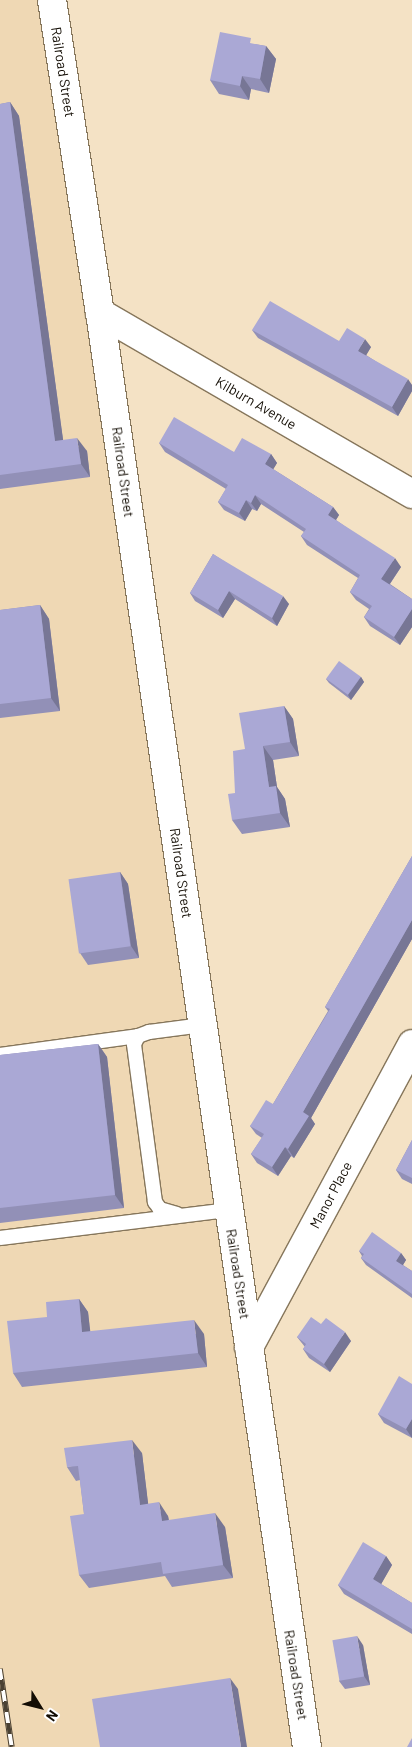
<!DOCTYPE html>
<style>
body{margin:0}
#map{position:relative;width:412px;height:1747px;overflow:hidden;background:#f4e2c5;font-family:Barlow,sans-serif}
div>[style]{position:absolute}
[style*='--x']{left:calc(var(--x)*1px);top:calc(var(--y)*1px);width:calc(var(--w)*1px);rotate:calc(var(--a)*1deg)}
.built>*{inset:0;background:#efd8b4}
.roads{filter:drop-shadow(1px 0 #86765b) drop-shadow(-1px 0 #86765b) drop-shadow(0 1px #86765b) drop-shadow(0 -1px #86765b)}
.service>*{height:14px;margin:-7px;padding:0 7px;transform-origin:7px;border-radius:7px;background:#fff}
.minor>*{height:28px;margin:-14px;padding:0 14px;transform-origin:14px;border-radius:14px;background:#fff}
.rail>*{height:5.5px;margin-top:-2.75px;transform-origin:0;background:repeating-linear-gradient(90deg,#fff 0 11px,#4a4133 0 22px);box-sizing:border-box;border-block:1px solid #4a4133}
.wall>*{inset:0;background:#9290b7}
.shaded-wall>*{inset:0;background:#777695}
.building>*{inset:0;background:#aaa8d5;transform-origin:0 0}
span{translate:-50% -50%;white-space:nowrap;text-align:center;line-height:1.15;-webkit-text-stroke:4px #fff;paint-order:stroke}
.street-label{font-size:14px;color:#130d04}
.north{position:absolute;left:15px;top:1682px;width:50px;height:50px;-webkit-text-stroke:4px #fff;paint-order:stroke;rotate:126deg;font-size:14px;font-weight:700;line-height:20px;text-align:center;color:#130d04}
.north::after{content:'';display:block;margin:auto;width:18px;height:22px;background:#130d04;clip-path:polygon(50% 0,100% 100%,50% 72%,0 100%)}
</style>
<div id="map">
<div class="built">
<i style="clip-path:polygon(0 0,42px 0,294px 1747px,0 1747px)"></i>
</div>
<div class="roads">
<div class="service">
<i style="--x:0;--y:1055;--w:139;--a:-7.8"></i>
<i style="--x:177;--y:1214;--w:18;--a:-164"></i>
<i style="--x:160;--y:1209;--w:9;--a:-126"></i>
<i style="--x:155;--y:1202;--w:159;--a:-97.6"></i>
<i style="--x:134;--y:1044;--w:9;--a:-63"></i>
<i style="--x:138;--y:1036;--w:12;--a:-20"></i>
<i style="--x:149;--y:1032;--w:54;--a:-7.4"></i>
<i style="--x:0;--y:1238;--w:230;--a:-7"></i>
</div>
<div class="minor">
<i style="--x:52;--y:0;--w:317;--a:81.3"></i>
<i style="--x:100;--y:313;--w:1449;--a:81.79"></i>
<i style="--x:100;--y:313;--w:361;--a:30.1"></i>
<i style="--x:249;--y:1347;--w:344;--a:-61.7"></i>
</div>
</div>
<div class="rail">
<i style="--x:0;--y:1669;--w:79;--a:81.3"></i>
</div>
<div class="wall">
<i style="clip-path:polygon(254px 44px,266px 46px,276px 59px,269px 93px,251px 89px,249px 100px,219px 94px,210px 80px)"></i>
<i style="clip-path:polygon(10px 102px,19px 116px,63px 440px,87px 451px,90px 477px,0 489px,0 104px)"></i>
<i style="clip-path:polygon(252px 330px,339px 341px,371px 347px,366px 355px,412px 385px,412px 391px,398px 416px,258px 338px)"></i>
<i style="clip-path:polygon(159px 443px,234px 452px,271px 454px,277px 463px,273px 469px,333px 507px,339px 515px,336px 520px,401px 567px,390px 584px,412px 599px,412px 627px,400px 645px,370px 626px,364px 617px,369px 609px,356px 600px,350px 592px,358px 578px,307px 545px,301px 536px,304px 532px,261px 504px,257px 511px,252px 509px,245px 521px,224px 510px,218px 502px,226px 489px,165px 452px)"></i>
<i style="clip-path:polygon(213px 554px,289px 604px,277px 626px,235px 599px,223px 618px,195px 601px,190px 593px)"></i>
<i style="clip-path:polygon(40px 605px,49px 619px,60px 711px,0 718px,0 610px)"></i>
<i style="clip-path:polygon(361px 677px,364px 682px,351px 700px,329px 683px,326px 679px)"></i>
<i style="clip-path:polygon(284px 706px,293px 719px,299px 756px,273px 760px,277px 787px,285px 799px,290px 827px,242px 834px,232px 820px,235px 793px,245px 749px)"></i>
<i style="clip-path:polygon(412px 856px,412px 939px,311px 1118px,315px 1124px,294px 1158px,291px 1156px,278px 1176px,257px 1163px,251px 1154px,262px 1138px,256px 1134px,250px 1126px,273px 1104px,328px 1011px,325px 1007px)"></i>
<i style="clip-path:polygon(120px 872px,128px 884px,139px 958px,88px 965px,80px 953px)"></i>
<i style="clip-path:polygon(98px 1044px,107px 1057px,124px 1208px,0 1223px,0 1055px)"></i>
<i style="clip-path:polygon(412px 1140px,412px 1184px,402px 1179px,396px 1170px)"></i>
<i style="clip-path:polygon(359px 1251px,401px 1253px,406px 1260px,403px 1265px,412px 1271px,412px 1298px,366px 1265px,361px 1258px,362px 1256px)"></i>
<i style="clip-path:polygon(79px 1299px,88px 1312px,90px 1332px,204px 1334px,207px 1367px,22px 1387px,13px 1373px,47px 1317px)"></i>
<i style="clip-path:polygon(321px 1324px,351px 1341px,330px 1372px,309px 1358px,303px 1349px,305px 1347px,297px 1337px)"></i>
<i style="clip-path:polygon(412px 1384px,412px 1438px,384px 1423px,378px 1414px)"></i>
<i style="clip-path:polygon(142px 1453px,148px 1504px,168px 1516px,169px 1520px,225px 1527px,233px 1578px,172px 1587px,165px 1576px,89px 1588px,79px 1575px,84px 1514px,80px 1480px,76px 1481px,67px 1467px)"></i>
<i style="clip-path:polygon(386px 1556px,392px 1565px,381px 1584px,412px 1603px,412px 1634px,344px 1594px,338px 1585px)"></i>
<i style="clip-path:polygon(363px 1645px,370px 1685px,345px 1689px,339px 1681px)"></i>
</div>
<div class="shaded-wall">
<i style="clip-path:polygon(266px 46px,276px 59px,269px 93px,260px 79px)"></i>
<i style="clip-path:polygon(242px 76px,251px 89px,249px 100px,240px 86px)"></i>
<i style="clip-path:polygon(10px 102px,19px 116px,65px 454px,55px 441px)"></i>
<i style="clip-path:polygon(365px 339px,371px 347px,364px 359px,358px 351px)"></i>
<i style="clip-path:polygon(408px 379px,412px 385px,412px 391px,398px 416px,392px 407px)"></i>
<i style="clip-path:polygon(77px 438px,87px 451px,90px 477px,81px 464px)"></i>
<i style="clip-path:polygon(271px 454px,277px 463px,271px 473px,265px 464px)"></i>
<i style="clip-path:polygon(255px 495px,261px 504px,257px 511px,251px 503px)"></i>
<i style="clip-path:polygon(246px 500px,252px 509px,245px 521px,239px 513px)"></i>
<i style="clip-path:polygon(333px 507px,339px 515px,334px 523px,328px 515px)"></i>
<i style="clip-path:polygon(395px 558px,401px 567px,387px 588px,381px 579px)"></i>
<i style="clip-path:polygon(229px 591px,235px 599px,223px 618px,218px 610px)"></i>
<i style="clip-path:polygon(283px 596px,289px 604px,277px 626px,272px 618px)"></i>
<i style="clip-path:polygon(40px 605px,49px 619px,60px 711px,51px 698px)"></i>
<i style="clip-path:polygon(412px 609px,412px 627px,400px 645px,394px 637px)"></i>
<i style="clip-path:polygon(361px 677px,364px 682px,351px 700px,348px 695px)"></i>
<i style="clip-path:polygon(284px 706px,293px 719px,299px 756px,290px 742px)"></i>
<i style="clip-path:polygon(263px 746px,273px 760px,277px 787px,285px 799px,290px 827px,280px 813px,269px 787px)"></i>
<i style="clip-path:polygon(120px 872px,128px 884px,139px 958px,131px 946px)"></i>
<i style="clip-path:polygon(412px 920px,412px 939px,311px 1118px,315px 1124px,294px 1158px,288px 1149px,303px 1112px)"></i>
<i style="clip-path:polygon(98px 1044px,107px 1057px,124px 1208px,115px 1195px)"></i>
<i style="clip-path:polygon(285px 1147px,291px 1156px,278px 1176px,272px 1167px)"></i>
<i style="clip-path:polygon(401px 1253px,406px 1260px,401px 1268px,396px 1261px)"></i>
<i style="clip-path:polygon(79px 1299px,88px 1312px,92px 1346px,82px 1332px)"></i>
<i style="clip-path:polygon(194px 1320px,204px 1334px,207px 1367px,198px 1353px)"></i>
<i style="clip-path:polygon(345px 1332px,351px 1341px,330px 1372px,324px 1364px)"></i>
<i style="clip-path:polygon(412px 1419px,412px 1438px,406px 1429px)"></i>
<i style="clip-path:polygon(132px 1440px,142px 1453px,150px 1519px,140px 1505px)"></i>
<i style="clip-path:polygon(159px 1502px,168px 1516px,171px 1535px,162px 1521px)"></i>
<i style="clip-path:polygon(215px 1513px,225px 1527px,233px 1578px,223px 1565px)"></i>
<i style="clip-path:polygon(386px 1556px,392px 1565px,379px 1588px,373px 1579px)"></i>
<i style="clip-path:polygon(357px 1636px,363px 1645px,370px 1685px,364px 1676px)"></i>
<i style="clip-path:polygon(230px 1678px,238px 1689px,247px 1747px,241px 1747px)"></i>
</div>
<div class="building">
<i style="clip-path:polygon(220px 32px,251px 38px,250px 43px,266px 46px,260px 79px,242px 76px,240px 86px,210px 80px)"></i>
<i style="clip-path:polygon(10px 102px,55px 441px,77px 438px,81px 464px,0 475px,0 104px)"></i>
<i style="clip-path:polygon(270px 301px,339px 341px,347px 328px,365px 339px,358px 351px,408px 379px,392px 407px,252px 330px)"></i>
<i style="clip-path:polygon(174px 417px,234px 452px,242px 438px,271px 454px,265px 464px,333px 507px,328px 515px,395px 558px,381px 579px,412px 599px,412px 609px,394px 637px,364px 617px,372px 606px,350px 592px,360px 575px,301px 536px,306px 529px,255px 495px,251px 503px,246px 500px,239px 513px,218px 502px,228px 485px,159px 443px)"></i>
<i style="clip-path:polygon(213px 554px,283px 596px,272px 618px,229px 591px,218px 610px,190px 593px)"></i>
<i style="clip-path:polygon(40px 605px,51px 698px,0 704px,0 610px)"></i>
<i style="left:339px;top:661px;width:27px;height:22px;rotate:36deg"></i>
<i style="clip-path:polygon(284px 706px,290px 742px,263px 746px,269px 787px,276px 786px,280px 813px,232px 820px,228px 794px,235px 793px,233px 751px,245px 749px,239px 713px)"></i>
<i style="clip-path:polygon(412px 856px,412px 920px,303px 1112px,309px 1116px,288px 1149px,285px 1147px,272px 1167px,251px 1154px,264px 1134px,250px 1126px,266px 1100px,273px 1104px,330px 1009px,325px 1007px)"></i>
<i style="left:120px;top:872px;width:75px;height:52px;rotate:82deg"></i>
<i style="clip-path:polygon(98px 1044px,115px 1195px,0 1208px,0 1055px)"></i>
<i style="clip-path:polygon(412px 1140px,412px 1178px,396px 1170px)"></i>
<i style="clip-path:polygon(372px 1232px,401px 1253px,396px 1261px,412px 1271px,412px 1294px,361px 1258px,364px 1254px,359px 1251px)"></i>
<i style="clip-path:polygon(79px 1299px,82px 1332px,194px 1320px,198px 1353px,13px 1373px,7px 1321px,47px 1317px,46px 1302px)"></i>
<i style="clip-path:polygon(311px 1317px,321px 1324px,326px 1318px,345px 1332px,324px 1364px,303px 1349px,306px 1344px,297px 1337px)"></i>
<i style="clip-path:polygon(399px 1376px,412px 1384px,412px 1419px,406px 1429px,378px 1414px)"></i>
<i style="clip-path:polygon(132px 1440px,140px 1505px,159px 1502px,162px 1521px,215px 1513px,223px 1565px,163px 1574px,161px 1562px,79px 1575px,70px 1516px,84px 1514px,78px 1466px,67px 1467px,64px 1448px)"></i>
<i style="clip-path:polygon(363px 1542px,386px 1556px,373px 1579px,412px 1603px,412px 1629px,338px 1585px)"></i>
<i style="left:357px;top:1636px;width:41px;height:25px;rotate:80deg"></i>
<i style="clip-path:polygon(230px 1678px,241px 1747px,100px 1747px,92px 1699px)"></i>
<i style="clip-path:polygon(412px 1738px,412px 1747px,407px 1747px)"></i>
</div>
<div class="street-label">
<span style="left:63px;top:72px;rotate:81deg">Railroad Street</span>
<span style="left:256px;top:403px;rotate:30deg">Kilburn Avenue</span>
<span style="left:123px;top:472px;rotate:82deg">Railroad Street</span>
<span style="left:181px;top:873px;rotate:82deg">Railroad Street</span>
<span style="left:331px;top:1195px;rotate:-62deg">Manor Place</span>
<span style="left:238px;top:1274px;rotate:81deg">Railroad Street</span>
<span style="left:296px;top:1675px;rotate:81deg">Railroad Street</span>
</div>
<div class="north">N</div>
</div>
